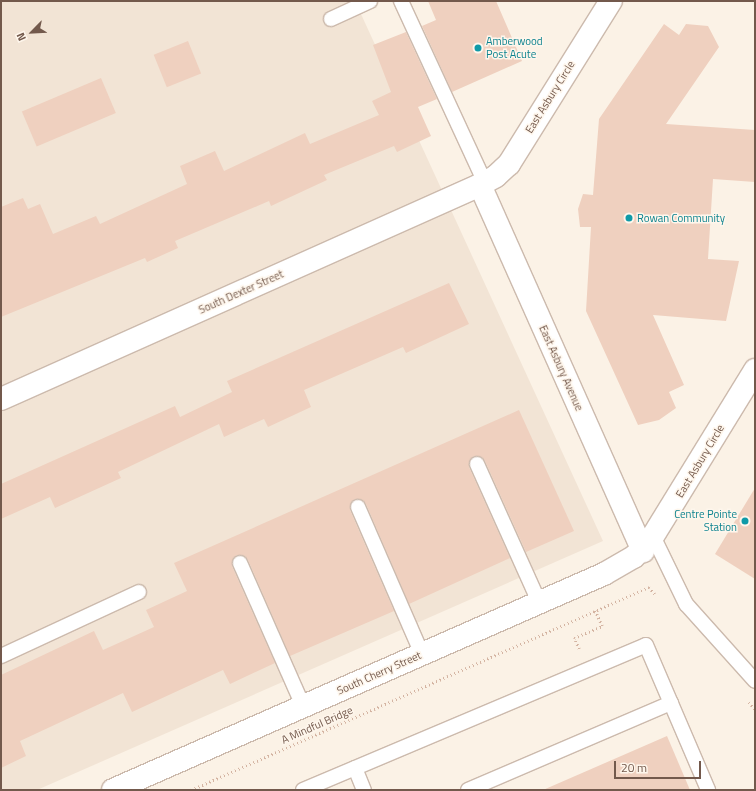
<!DOCTYPE html>
<style>
body{margin:0}
#map{position:relative;width:756px;height:791px;overflow:hidden;background:#fbf2e6;font-family:"Titillium Web",sans-serif}
div>[style]{position:absolute}
[style*='--x']{left:calc(var(--x)*1px);top:calc(var(--y)*1px);width:calc(var(--w)*1px);rotate:calc(var(--a)*1deg)}
.residential>*{inset:0;background:#f2e4d5}
.building>*{inset:0;background:#efd0bf;transform-origin:0 0}
.path>*{height:2.5px;margin-top:-1.25px;transform-origin:0;background:repeating-linear-gradient(90deg,#d4b4a2 0 1px,transparent 0 4px)}
.roads{filter:drop-shadow(1px 0 #ccbaad) drop-shadow(-1px 0 #ccbaad) drop-shadow(0 1px #ccbaad) drop-shadow(0 -1px #ccbaad)}
.service>*{height:14px;margin:-7px;padding:0 7px;transform-origin:7px;border-radius:7px;background:#fff}
.minor>*{height:22px;margin:-11px;padding:0 11px;transform-origin:11px;border-radius:11px;background:#fff}
.dots>*{width:11px;height:11px;translate:-50% -50%;box-sizing:border-box;border:2px solid #fef6ec;border-radius:50%}
span{translate:-50% -50%;white-space:nowrap;text-align:center;line-height:1.15;-webkit-text-stroke:3px #fef6ec;paint-order:stroke}
.culture-label{font-size:11px;color:#0d838f}
.left{translate:0 -50%;text-align:left}
.right{translate:-100% -50%;text-align:right}
.street-label{font-size:11px;color:#73594c}
.frame{position:absolute;inset:0;border:2px solid #73594c;pointer-events:none}
.north{position:absolute;left:12px;top:12px;width:40px;height:40px;-webkit-text-stroke:3px #fef6ec;paint-order:stroke;rotate:246deg;font-size:11px;font-weight:700;line-height:16px;text-align:center;color:#73594c}
.north::after{content:'';display:block;margin:auto;width:14px;height:18px;background:#73594c;clip-path:polygon(50% 0,100% 100%,50% 72%,0 100%)}
.scale{position:absolute;left:614px;top:761px;width:87px;height:18px;box-sizing:border-box;border:2px solid #73594c;border-top:0;padding-left:5px;font-size:12px;line-height:14px;white-space:nowrap;color:#73594c;-webkit-text-stroke:3px #fef6ec;paint-order:stroke}
</style>
<div id="map">
<div class="residential">
<i style="clip-path:polygon(1px 1px,355px 1px,603px 541px,37px 790px,1px 790px)"></i>
</div>
<div class="building">
<i style="clip-path:polygon(428px 1px,496px 1px,522px 61px,452px 92px,422px 26px,436px 20px)"></i>
<i style="clip-path:polygon(664px 24px,679px 35px,686px 24px,708px 26px,719px 47px,666px 124px,755px 130px,755px 182px,713px 179px,708px 259px,739px 261px,726px 321px,653px 315px,684px 385px,669px 392px,676px 408px,659px 420px,638px 425px,586px 311px,591px 227px,580px 227px,578px 209px,583px 194px,593px 195px,599px 119px)"></i>
<i style="clip-path:polygon(406px 32px,437px 99px,418px 107px,431px 136px,397px 152px,394px 146px,324px 175px,327px 180px,271px 206px,269px 201px,175px 241px,178px 248px,147px 262px,145px 258px,1px 317px,1px 207px,23px 198px,28px 209px,40px 204px,53px 234px,96px 216px,100px 224px,187px 184px,180px 166px,215px 151px,224px 171px,305px 133px,310px 144px,379px 115px,372px 101px,391px 92px,373px 45px)"></i>
<i style="left:188px;top:41px;width:35px;height:37px;rotate:68deg"></i>
<i style="left:101px;top:78px;width:38px;height:86px;rotate:67deg"></i>
<i style="clip-path:polygon(449px 283px,469px 324px,406px 353px,403px 347px,304px 390px,311px 407px,268px 427px,264px 419px,224px 437px,219px 424px,118px 472px,121px 478px,55px 508px,50px 497px,1px 519px,1px 484px,175px 406px,180px 417px,232px 392px,227px 381px)"></i>
<i style="clip-path:polygon(519px 410px,574px 531px,526px 552px,485px 461px,482px 457px,474px 456px,470px 459px,469px 467px,510px 558px,409px 604px,366px 504px,363px 500px,355px 499px,351px 502px,350px 510px,394px 611px,290px 656px,248px 560px,245px 556px,237px 555px,233px 558px,232px 566px,275px 663px,230px 684px,223px 670px,132px 712px,123px 693px,20px 741px,26px 756px,1px 768px,1px 675px,94px 631px,103px 650px,154px 627px,146px 610px,187px 591px,174px 563px)"></i>
<i style="clip-path:polygon(755px 488px,755px 579px,715px 554px)"></i>
<i style="clip-path:polygon(667px 736px,690px 790px,543px 790px)"></i>
</div>
<div class="path">
<i style="--x:579;--y:649;--w:12;--a:-114"></i>
<i style="--x:574;--y:638;--w:30;--a:-23"></i>
<i style="--x:602;--y:626;--w:17;--a:-115"></i>
<i style="--x:749;--y:702;--w:9;--a:49"></i>
<i style="--x:191;--y:790;--w:501;--a:-23.9"></i>
<i style="--x:649;--y:587;--w:9;--a:49"></i>
</div>
<div class="roads">
<div class="service">
<i style="--x:401;--y:1;--w:200;--a:65.2"></i>
<i style="--x:331;--y:19;--w:43;--a:-24.8"></i>
<i style="--x:477;--y:464;--w:151;--a:65.8"></i>
<i style="--x:358;--y:507;--w:160;--a:66.5"></i>
<i style="--x:653;--y:536;--w:76;--a:64.1"></i>
<i style="--x:686;--y:604;--w:103;--a:48.1"></i>
<i style="--x:240;--y:563;--w:156;--a:66.2"></i>
<i style="--x:1;--y:656;--w:152;--a:-24.9"></i>
<i style="--x:355;--y:768;--w:24;--a:68"></i>
<i style="--x:303;--y:790;--w:372;--a:-22.9"></i>
<i style="--x:646;--y:645;--w:158;--a:66.8"></i>
<i style="--x:468;--y:790;--w:221;--a:-23.2"></i>
</div>
<div class="minor">
<i style="--x:480;--y:185;--w:401;--a:66"></i>
<i style="--x:1;--y:399;--w:525;--a:-24.07"></i>
<i style="--x:480;--y:185;--w:18;--a:-29"></i>
<i style="--x:496;--y:176;--w:18;--a:-43"></i>
<i style="--x:509;--y:164;--w:192;--a:-58"></i>
<i style="--x:113;--y:790;--w:536;--a:-23.75"></i>
<i style="--x:604;--y:574;--w:34;--a:-30"></i>
<i style="--x:634;--y:557;--w:28;--a:-48"></i>
<i style="--x:653;--y:536;--w:195;--a:-58.4"></i>
</div>
</div>
<div class="dots">
<i style="left:478px;top:48px;background:#0f9aa8"></i>
<i style="left:629px;top:218px;background:#0f9aa8"></i>
<i style="left:745px;top:521px;background:#0f9aa8"></i>
</div>
<div class="culture-label">
<span class="left" style="left:486px;top:48px">Amberwood<br>Post Acute</span>
<span class="left" style="left:637px;top:218px">Rowan Community</span>
<span class="right" style="left:737px;top:521px">Centre Pointe<br>Station</span>
</div>
<div class="street-label">
<span style="left:550px;top:97px;rotate:-58deg">East Asbury Circle</span>
<span style="left:241px;top:292px;rotate:-24deg">South Dexter Street</span>
<span style="left:561px;top:368px;rotate:66deg">East Asbury Avenue</span>
<span style="left:700px;top:461px;rotate:-59deg">East Asbury Circle</span>
<span style="left:379px;top:673px;rotate:-24deg">South Cherry Street</span>
<span style="left:317px;top:725px;rotate:-24deg">A Mindful Bridge</span>
</div>
<div class="frame"></div>
<div class="north">N</div>
<div class="scale">20 m</div>
</div>
